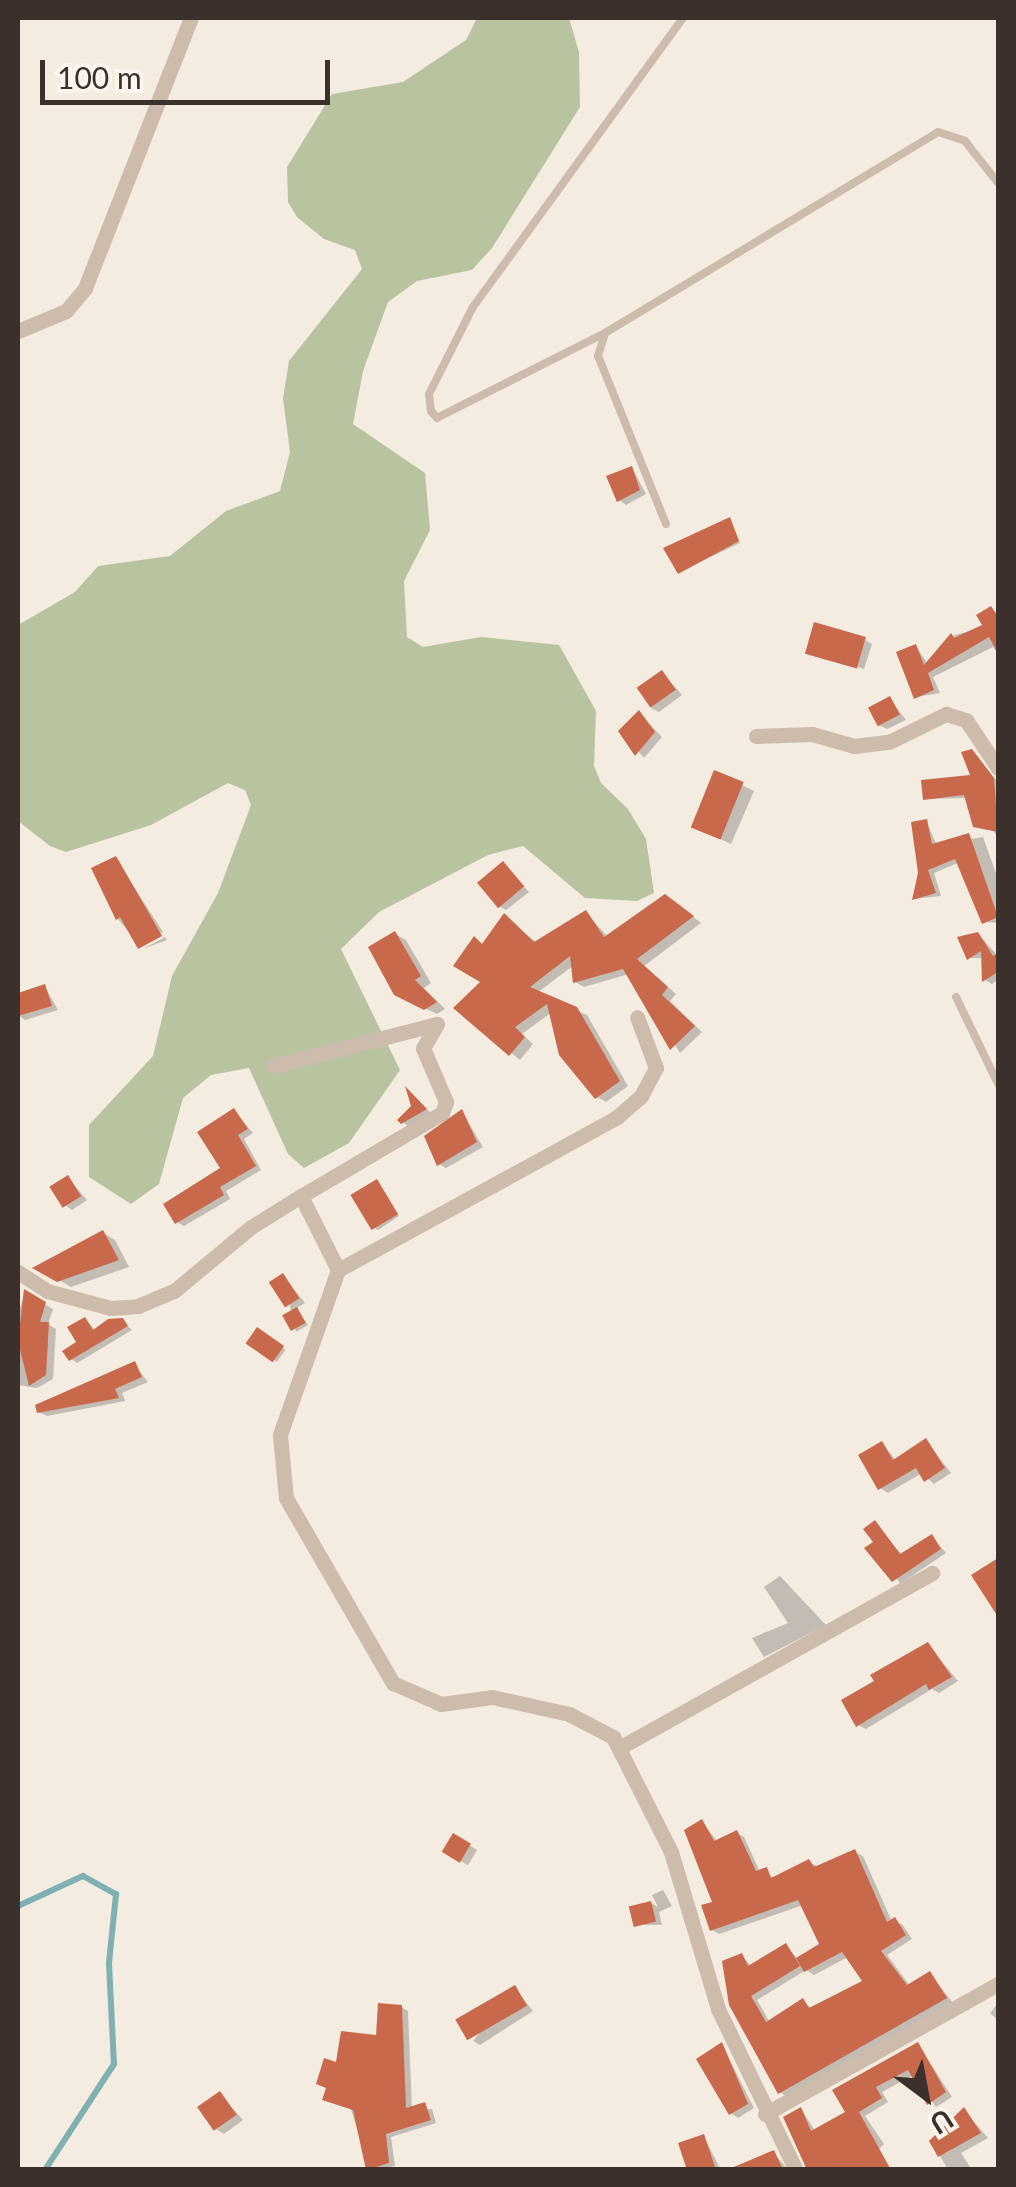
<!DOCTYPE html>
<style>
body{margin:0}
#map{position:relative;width:1016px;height:2187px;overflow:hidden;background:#f4ebe1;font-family:Lato,sans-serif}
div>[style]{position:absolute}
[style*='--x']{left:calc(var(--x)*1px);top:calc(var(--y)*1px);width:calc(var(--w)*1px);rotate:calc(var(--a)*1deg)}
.green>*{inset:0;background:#b8c4a0}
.shadow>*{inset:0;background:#0003;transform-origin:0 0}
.stream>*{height:6px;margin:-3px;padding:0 3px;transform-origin:3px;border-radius:3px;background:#7fb0b2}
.building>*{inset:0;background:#c8694b;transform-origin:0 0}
.lane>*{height:8px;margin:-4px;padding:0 4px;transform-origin:4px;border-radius:4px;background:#cdbbac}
.street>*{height:15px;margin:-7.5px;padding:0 7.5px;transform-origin:7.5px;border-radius:7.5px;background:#cdbbac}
span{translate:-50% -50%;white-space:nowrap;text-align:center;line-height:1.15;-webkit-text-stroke:8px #fbf5ee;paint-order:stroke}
.frame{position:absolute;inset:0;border:20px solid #3b302b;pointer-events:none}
.north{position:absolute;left:876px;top:2047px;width:100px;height:100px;-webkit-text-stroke:8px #fbf5ee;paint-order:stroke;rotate:148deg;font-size:28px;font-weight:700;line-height:40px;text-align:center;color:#3b302b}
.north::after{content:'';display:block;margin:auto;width:35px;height:45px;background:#3b302b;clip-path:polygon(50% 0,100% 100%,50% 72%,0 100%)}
.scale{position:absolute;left:40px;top:60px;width:290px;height:45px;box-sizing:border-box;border:5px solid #3b302b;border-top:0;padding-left:12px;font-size:30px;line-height:35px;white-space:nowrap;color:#3b302b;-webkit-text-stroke:8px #fbf5ee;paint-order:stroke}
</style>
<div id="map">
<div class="green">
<i style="clip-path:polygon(477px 18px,569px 18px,579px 52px,580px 107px,492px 248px,472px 270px,417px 281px,388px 302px,363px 371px,353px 424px,425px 473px,430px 530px,404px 581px,407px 637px,423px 647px,481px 637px,559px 645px,596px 711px,594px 766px,601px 783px,628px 809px,646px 839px,654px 893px,637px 901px,585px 898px,523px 846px,488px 855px,379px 912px,341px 949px,400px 1070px,349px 1143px,304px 1168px,288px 1154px,249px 1068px,211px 1075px,183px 1098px,159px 1184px,131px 1204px,89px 1177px,89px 1125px,153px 1056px,172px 976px,218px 893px,251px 805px,245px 790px,228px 783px,151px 825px,66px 852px,50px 846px,18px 821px,18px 625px,75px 592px,98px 566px,170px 556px,226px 511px,280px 491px,290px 452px,283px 398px,289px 361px,362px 269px,355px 250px,324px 239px,297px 217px,288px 202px,287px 167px,332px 94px,403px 82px,466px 40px)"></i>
</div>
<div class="shadow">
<i style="clip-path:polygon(632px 468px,646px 494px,626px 505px,619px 500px)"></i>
<i style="clip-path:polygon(730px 520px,740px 543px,679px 572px)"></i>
<i style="clip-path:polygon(991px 608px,998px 614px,998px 655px,993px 647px,933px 677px,940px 693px,916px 697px,916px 647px,928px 664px,952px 636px,986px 626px,979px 615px)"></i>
<i style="clip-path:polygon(865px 640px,872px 644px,864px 669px,811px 653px)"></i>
<i style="clip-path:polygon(663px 673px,682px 695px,659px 712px,651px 708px)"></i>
<i style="clip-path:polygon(890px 699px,906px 720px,887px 729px,879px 725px)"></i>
<i style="clip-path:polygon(639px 713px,662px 737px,644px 758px,621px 732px)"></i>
<i style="clip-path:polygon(971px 752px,998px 782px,998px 837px,967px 798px,926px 799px,973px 777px)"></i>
<i style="clip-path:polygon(742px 785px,754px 791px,731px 844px,705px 832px)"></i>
<i style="clip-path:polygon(926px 822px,937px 845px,983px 837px,998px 879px,998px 923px,984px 922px,960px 862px,934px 873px,941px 896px,914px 899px)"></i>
<i style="clip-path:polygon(116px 859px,163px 932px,140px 945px,117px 918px)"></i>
<i style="clip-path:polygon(503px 864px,529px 892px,506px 910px,499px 906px)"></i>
<i style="clip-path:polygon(674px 902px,701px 923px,644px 966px,676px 994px,670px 1001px,702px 1032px,680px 1053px,629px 974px,584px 987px,575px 982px,574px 965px,537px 993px,587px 1015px,628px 1086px,606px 1102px,597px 1097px,552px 1012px,522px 1034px,533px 1044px,520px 1060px,456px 1008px,484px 981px,475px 939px,483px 944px,504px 916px,537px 943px,586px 913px,608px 937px)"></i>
<i style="clip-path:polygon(395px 934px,406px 940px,431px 983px,424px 988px,445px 1009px,437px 1014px,408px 1000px)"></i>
<i style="clip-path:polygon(978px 934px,998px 956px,998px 980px,992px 984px,985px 980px,984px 958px,969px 958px)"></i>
<i style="clip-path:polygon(165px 937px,167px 940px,143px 949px)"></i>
<i style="clip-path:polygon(45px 987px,58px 1010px,25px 1020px,18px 1015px,18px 996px)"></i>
<i style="clip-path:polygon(409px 1092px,432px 1114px,410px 1127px,402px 1122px,414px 1107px)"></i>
<i style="clip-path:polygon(234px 1111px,253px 1133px,244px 1139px,261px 1170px,226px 1191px,230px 1199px,184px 1226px,177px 1222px,223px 1169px)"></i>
<i style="clip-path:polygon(462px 1112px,483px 1147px,446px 1168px,439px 1164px)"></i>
<i style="clip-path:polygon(68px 1178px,87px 1200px,72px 1210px,65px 1205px)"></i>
<i style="clip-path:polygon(377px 1182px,399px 1216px,378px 1230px,375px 1228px)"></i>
<i style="clip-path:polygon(103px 1233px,115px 1240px,129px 1267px,71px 1287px,37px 1267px)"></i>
<i style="clip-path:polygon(283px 1276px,305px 1303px,295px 1309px,308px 1325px,296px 1332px)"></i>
<i style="clip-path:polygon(25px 1293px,53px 1309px,48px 1324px,56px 1329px,53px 1379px,37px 1388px,18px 1385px,18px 1314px)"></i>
<i style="clip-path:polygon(85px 1319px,96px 1331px,122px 1321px,132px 1330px,77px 1363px,71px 1359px)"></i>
<i style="left:258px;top:1330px;width:34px;height:15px;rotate:36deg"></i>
<i style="clip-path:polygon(134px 1364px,148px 1382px,122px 1393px,125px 1401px,47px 1416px,39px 1412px)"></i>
<i style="clip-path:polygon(926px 1441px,951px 1473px,934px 1484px,922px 1473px,888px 1493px,880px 1488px,882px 1444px,896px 1460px)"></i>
<i style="clip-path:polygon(875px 1523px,902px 1555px,932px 1537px,946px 1553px,900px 1584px,876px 1543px)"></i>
<i style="clip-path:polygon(780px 1576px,826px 1625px,764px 1657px,752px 1638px,788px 1623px,764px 1587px)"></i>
<i style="clip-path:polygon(928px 1645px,958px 1681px,939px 1693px,932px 1689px,866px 1729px,858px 1725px)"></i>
<i style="clip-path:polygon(evenodd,702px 1822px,718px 1842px,737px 1833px,744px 1837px,760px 1872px,776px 1878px,809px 1862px,817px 1866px,855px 1852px,863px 1856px,892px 1922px,902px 1924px,912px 1939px,887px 1955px,910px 1986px,930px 1974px,953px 2003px,787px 2097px,780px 2092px,731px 2004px,742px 1956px,752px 1967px,786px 1946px,798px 1959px,822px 1945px,803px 1905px,719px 1934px,712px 1930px,715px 1903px,702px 1822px,848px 1957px,866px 1981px,812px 2009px,803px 2001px,770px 2023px,757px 2000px,806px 1970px,814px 1975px,848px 1957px)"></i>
<i style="left:454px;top:1836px;width:27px;height:18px;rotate:31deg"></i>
<i style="clip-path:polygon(663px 1890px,672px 1906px,659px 1912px,662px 1925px,636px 1925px,651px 1903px,658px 1907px,652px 1895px)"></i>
<i style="clip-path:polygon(515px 1988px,533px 2011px,480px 2045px,473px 2041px)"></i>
<i style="clip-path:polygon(998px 2003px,998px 2020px,990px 2013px)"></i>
<i style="clip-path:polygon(401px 2007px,408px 2011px,412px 2109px,432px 2109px,436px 2123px,391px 2137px,395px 2166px,369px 2170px,338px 2065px,378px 2038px)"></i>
<i style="clip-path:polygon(918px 2044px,952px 2097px,936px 2107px,913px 2075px,882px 2092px,888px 2102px,865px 2116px,884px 2144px,870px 2158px,849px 2113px)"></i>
<i style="clip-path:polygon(722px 2045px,754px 2108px,738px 2118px,731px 2113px)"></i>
<i style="clip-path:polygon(220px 2094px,243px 2120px,224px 2134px,216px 2129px)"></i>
<i style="clip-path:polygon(801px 2109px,816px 2132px,809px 2170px)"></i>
<i style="clip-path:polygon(964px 2110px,988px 2138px,961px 2153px,972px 2170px,948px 2170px,932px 2141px)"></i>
<i style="clip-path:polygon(704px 2137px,721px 2170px,683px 2170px,689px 2167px)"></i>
<i style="clip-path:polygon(774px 2153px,788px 2170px,735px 2170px)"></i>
</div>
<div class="stream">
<i style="--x:18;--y:1906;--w:72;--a:-24.8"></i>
<i style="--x:83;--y:1876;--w:38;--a:29"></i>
<i style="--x:116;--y:1894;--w:69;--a:95.8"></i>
<i style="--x:109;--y:1963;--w:101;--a:87.2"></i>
<i style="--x:114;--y:2064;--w:126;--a:123.1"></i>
</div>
<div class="building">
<i style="clip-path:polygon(632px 466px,640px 490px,617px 502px,606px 476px)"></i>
<i style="clip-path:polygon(730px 517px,739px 541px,678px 574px,663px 548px)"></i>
<i style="clip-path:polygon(991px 606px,998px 617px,998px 653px,989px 637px,928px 673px,934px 690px,914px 699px,896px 652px,916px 644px,924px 665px,951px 633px,954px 638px,982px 625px,976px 615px)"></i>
<i style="left:814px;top:622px;width:54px;height:33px;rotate:16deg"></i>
<i style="left:662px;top:670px;width:24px;height:31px;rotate:55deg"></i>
<i style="left:890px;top:696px;width:21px;height:25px;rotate:62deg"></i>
<i style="clip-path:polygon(639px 710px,655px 732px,635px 756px,618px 731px)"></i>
<i style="clip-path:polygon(972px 749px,994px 778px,998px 832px,973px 827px,964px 795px,923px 800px,921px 780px,970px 775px,961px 752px)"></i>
<i style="left:714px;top:770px;width:32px;height:62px;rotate:22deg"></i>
<i style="clip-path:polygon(927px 819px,932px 844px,969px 833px,998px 917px,982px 924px,955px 859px,928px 870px,936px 893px,912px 900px,918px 873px,911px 822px)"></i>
<i style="clip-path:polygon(116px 856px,162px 936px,138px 949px,120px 917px,116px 920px,91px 868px)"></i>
<i style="left:503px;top:861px;width:33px;height:34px;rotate:50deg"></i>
<i style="clip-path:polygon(665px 894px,694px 916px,637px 959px,668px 987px,662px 995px,695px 1026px,670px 1050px,623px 969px,573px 983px,570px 956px,530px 987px,577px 1007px,620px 1081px,595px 1099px,559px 1055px,547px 1004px,515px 1027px,525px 1037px,509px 1056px,453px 1008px,480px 982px,453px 966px,474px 936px,482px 944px,504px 913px,534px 942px,586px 910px,604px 937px)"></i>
<i style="clip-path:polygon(395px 931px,421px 976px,415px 980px,437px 1002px,424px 1010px,394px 995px,368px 947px)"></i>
<i style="clip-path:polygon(978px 932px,993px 956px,998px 953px,998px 972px,982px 982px,981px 951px,967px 960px,957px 937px)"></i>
<i style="clip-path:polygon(45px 984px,52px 1006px,18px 1016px,18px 993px)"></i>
<i style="clip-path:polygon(405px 1086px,427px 1109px,401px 1124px,397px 1120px,411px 1106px)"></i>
<i style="clip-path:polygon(234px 1108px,248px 1129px,238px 1135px,256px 1166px,220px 1187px,224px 1195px,175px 1224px,163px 1204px,220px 1168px,197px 1132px)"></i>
<i style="clip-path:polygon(462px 1109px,477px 1142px,437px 1166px,424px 1136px)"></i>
<i style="left:68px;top:1175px;width:25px;height:22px;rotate:58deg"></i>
<i style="left:377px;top:1179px;width:41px;height:31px;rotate:59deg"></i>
<i style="clip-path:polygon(103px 1230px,119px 1260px,57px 1282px,32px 1268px)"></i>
<i style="left:283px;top:1273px;width:30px;height:17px;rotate:57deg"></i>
<i style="clip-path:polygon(24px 1289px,46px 1302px,40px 1322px,49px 1322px,46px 1375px,29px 1386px,18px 1342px)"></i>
<i style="left:297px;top:1307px;width:18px;height:17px;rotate:61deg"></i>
<i style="clip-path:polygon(85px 1317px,93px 1330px,108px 1319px,123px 1318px,128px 1326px,69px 1361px,62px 1351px,76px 1342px,67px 1327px)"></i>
<i style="left:257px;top:1327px;width:33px;height:20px;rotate:35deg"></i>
<i style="clip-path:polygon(135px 1361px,142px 1377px,115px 1389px,119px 1398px,37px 1413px,35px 1405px)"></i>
<i style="clip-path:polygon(926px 1438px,945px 1468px,924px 1482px,916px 1468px,878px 1490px,858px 1455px,882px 1441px,893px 1460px)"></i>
<i style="clip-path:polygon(875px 1520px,900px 1554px,932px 1534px,941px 1549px,892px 1582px,864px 1548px,873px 1542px,863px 1529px)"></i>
<i style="clip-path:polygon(998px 1558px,998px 1617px,971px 1575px)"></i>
<i style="clip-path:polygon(928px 1642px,952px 1677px,929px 1690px,926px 1684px,856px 1727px,841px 1700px,874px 1681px,870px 1675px)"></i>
<i style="clip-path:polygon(702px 1819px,714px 1841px,737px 1830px,756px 1871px,767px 1867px,771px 1878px,809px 1859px,814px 1867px,855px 1849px,887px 1922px,895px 1917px,906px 1935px,881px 1951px,907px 1985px,930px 1971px,947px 1998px,778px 2094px,729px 2005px,722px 1961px,742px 1953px,748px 1966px,786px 1943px,800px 1966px,751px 1996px,766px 2022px,803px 1998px,809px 2008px,862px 1981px,842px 1952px,804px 1972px,796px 1958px,819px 1944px,798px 1900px,710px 1931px,701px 1905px,712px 1902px,684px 1830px)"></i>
<i style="left:453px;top:1833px;width:21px;height:22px;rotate:31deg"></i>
<i style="left:651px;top:1901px;width:21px;height:23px;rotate:76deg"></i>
<i style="left:515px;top:1985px;width:24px;height:69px;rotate:60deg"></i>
<i style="clip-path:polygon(378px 2003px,402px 2005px,406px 2108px,425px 2102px,431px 2120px,386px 2134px,389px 2163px,366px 2170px,353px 2110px,322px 2100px,326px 2088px,316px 2084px,324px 2058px,336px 2062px,341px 2031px,376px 2035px)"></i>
<i style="clip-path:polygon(722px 2042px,748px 2104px,729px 2115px,696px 2059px)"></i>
<i style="clip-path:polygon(918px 2042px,946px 2092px,927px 2105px,908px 2070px,876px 2087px,882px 2098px,859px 2112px,891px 2170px,807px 2170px,783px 2117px,801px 2107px,811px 2131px,845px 2112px,832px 2090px)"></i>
<i style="left:220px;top:2091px;width:29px;height:28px;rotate:55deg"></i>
<i style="clip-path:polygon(964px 2107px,981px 2133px,938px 2157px,929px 2141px)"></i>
<i style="clip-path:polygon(704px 2134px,716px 2170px,687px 2170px,678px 2143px)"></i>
<i style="clip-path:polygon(774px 2150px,783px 2170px,729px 2170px,729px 2169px)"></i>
</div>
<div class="lane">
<i style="--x:601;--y:335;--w:184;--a:153.2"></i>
<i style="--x:437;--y:418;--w:9;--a:-131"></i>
<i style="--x:431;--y:411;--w:17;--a:-97"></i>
<i style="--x:429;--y:394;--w:97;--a:-63.2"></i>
<i style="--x:473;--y:307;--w:357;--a:-54"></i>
<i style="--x:666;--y:524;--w:181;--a:-112"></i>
<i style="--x:598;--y:356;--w:24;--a:-73"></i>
<i style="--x:605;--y:333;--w:389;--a:-31.1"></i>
<i style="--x:938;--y:132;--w:28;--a:18"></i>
<i style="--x:965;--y:141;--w:53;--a:51.8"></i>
<i style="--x:956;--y:997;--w:97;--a:64.2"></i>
</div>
<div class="street">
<i style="--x:18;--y:331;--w:52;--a:-22.6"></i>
<i style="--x:66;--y:311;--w:30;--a:-50"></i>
<i style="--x:85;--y:288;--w:290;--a:-68.6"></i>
<i style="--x:756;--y:736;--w:56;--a:-2"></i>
<i style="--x:812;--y:734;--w:44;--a:15.9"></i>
<i style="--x:854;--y:746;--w:35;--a:-7"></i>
<i style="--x:889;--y:742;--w:64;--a:-26.2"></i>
<i style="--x:946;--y:714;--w:21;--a:17"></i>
<i style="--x:966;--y:720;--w:58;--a:56.3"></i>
<i style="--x:273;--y:1066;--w:169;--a:-14.4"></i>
<i style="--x:437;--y:1024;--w:28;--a:120"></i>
<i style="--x:423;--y:1048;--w:59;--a:66.9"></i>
<i style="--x:446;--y:1102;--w:12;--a:110"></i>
<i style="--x:442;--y:1113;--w:164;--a:149.5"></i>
<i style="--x:338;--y:1270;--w:318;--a:-28.7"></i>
<i style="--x:617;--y:1117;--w:32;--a:-41"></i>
<i style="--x:641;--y:1096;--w:32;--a:-62"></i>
<i style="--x:656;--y:1068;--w:54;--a:-110.4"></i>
<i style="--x:18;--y:1272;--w:35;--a:33"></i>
<i style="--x:47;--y:1291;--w:66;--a:14.9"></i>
<i style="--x:111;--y:1308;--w:27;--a:-4"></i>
<i style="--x:138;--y:1306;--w:39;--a:-23"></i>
<i style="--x:174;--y:1291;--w:100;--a:-39.7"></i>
<i style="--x:251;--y:1227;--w:59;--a:-31.8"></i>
<i style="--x:301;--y:1196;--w:83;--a:63.4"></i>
<i style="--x:338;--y:1270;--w:175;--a:109.4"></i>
<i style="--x:280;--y:1435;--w:63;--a:84.6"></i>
<i style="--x:286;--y:1498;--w:214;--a:60"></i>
<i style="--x:393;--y:1683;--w:52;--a:23.6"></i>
<i style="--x:441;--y:1704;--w:51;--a:-7.8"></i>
<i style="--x:492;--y:1697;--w:79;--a:12.4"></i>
<i style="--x:569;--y:1714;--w:50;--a:27.6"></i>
<i style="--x:613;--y:1737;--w:129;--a:63.2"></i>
<i style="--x:671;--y:1852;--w:164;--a:73.3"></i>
<i style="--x:718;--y:2009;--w:179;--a:64.2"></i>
<i style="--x:619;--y:1748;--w:359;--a:-29.2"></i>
<i style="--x:765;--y:2114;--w:267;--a:-29.2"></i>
</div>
<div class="frame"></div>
<div class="north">U</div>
<div class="scale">100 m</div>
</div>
